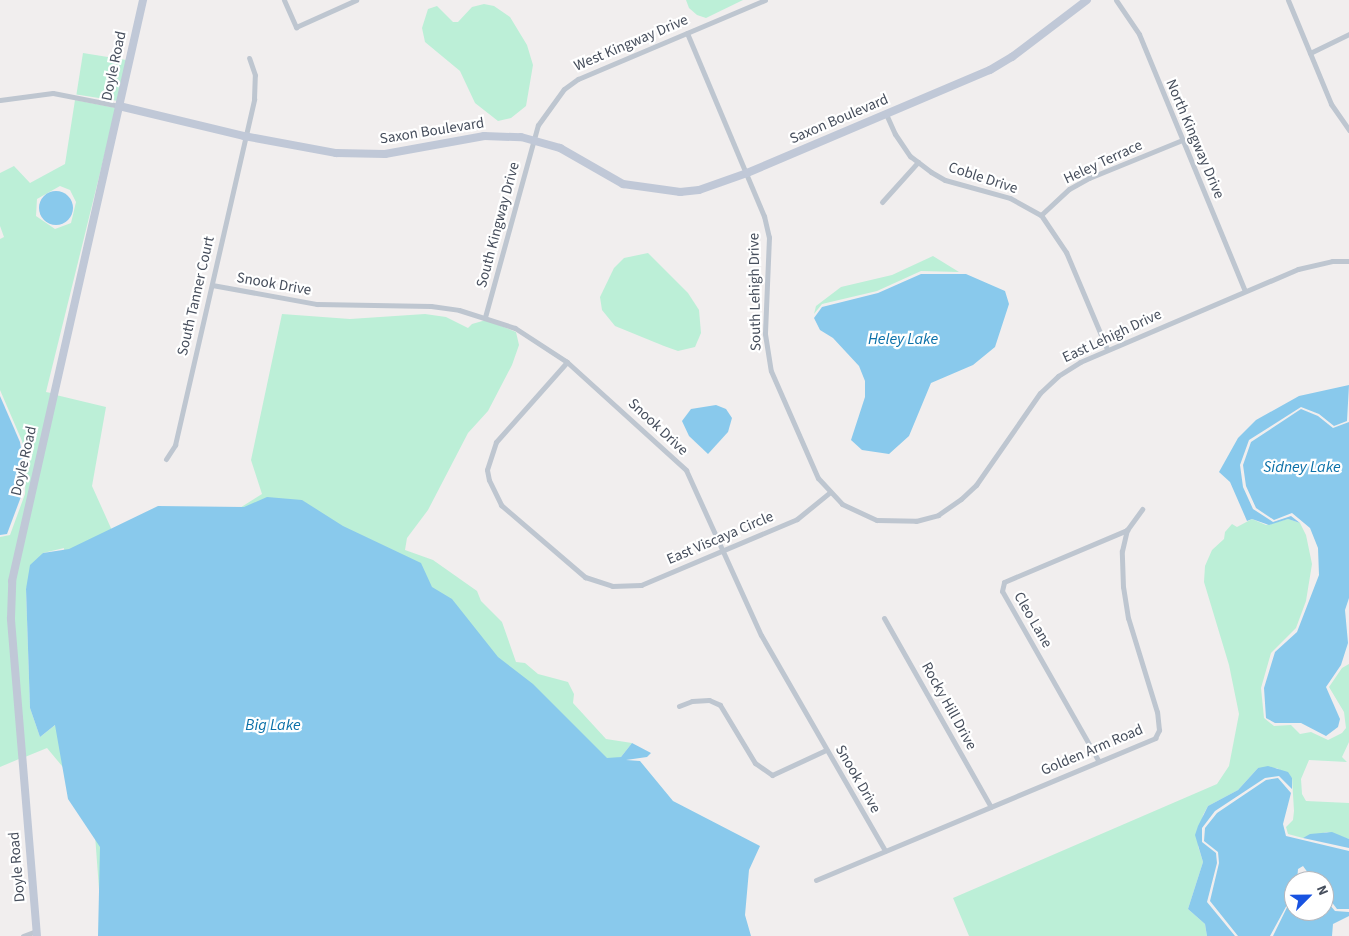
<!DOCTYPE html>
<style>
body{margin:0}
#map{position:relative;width:1349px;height:936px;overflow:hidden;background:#f1eeee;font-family:"Source Sans 3",sans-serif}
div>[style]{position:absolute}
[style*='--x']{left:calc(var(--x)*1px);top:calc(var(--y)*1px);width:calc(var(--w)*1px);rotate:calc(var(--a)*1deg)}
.green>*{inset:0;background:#bcefd7;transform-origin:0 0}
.water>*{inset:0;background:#89c9ec}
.round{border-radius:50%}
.street>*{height:5px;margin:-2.5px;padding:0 2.5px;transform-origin:2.5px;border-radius:2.5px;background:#bec6d0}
.secondary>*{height:8px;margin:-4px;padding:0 4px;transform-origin:4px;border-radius:4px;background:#c0c8d7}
span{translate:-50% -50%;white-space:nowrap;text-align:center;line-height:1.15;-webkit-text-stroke:4.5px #fff;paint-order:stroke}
.street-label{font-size:15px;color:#464e5c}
.water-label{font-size:16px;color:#0c71a9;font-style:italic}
.north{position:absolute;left:1284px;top:871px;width:50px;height:50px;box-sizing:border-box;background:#fff;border:1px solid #b5b8be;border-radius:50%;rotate:67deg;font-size:14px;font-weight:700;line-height:20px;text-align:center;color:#464e5c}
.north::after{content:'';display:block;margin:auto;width:18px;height:22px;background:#1853e1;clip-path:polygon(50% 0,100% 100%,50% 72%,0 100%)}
</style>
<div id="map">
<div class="green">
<i style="clip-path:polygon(686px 0,743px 0,706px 18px,697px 15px,689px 8px)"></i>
<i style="clip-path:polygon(484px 4px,494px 6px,510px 17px,527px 45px,533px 65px,526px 106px,511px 118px,498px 121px,475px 103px,460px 71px,425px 42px,422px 28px,428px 9px,437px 6px,453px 22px,458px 22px,472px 7px)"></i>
<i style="left:83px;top:53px;width:44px;height:42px;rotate:9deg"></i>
<i style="clip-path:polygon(evenodd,75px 100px,116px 108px,46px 392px,51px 393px,9px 581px,19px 759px,0 767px,0 537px,10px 535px,25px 494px,26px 460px,22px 441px,0 390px,0 239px,4px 237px,0 226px,0 173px,14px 166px,30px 183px,65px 164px,75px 100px,60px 186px,70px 190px,76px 202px,71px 223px,55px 229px,36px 216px,37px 199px,60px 186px)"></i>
<i style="clip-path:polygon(648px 253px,688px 293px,699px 310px,701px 333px,695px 347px,678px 351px,664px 346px,615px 326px,602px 310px,600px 297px,614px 268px,624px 258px)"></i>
<i style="clip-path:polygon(933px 256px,959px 272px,921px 271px,877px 291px,822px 304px,814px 314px,816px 306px,841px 287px,892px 275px)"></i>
<i style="clip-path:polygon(evenodd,282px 314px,350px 319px,425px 314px,446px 317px,468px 328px,472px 324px,486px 320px,516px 332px,519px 345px,512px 365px,488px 411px,468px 433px,428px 510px,407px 538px,405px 550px,433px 560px,477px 591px,481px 601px,502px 622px,516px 662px,525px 663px,538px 674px,568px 682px,574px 694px,573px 703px,606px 739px,632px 743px,621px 757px,99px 889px,95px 835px,67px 772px,47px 748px,25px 757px,14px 618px,15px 581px,56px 395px,106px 407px,92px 486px,119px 546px,235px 511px,262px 494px,251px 460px,282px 314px,64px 548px,59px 722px,40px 737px,30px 708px,26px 589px,43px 553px,64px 548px)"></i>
<i style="clip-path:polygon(1252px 519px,1266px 525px,1288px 519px,1300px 523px,1306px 535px,1312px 564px,1306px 601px,1296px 628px,1271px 653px,1261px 688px,1264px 718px,1274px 726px,1291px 725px,1300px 734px,1311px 732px,1328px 740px,1342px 733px,1346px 728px,1344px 712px,1329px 687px,1342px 668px,1349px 664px,1349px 742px,1342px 757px,1347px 762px,1309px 760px,1301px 779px,1302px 794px,1306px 801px,1349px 803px,1349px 839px,1327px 832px,1303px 838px,1288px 834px,1286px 827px,1293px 820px,1294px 811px,1292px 778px,1277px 768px,1258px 768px,1238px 790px,1208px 806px,1203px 815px,1198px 846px,1203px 862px,1188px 909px,1205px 924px,1207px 936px,969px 936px,953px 898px,1217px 784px,1229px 766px,1239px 714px,1229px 665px,1204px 582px,1205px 566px,1212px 550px,1224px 539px,1225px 532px,1232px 524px,1237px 527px)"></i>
</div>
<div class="water">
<i class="round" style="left:39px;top:191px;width:34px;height:34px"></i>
<i style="clip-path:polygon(921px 274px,966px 274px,1005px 291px,1009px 304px,995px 347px,973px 365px,931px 383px,909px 436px,889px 454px,862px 450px,851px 440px,865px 397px,865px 381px,859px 366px,833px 338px,820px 330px,814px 318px,822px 307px,878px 293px)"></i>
<i style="clip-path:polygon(1349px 385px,1347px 421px,1334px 426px,1319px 414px,1301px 407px,1249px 440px,1240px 465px,1243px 487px,1253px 509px,1273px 522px,1291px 516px,1300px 523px,1288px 519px,1269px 525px,1252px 519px,1247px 521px,1230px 482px,1219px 472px,1238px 438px,1256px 420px,1299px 396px)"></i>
<i style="clip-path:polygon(0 396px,20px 442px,23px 460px,22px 494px,7px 534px,0 535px)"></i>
<i style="clip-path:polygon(716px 405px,726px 409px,732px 418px,728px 432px,708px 454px,689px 436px,682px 421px,691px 409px)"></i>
<i style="clip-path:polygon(1301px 409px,1318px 416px,1333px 428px,1349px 422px,1349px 598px,1345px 610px,1348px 643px,1341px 665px,1326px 687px,1340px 719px,1338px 727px,1326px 736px,1301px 723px,1275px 723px,1266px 718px,1264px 688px,1275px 652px,1297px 632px,1319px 575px,1318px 548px,1310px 528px,1292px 513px,1274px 520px,1256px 508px,1246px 486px,1243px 465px,1251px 442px)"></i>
<i style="clip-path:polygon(267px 497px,302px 500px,343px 526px,421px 563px,432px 587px,452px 599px,498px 657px,533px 684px,607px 758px,621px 757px,632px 743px,651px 753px,647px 757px,626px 760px,640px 761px,673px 801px,760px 846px,749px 870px,745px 915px,751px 936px,98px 936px,100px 847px,68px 799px,55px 725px,40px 737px,30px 708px,26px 589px,30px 565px,43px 553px,69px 549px,158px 506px,244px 507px)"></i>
<i style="clip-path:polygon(1268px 766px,1288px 772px,1292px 778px,1292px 789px,1279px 776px,1265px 778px,1215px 811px,1202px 828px,1202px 842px,1216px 853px,1217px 863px,1207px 902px,1235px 936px,1207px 936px,1205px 924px,1188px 909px,1203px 862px,1195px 835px,1198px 826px,1208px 806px,1238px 790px,1258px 768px)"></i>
<i style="clip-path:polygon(1278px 778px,1291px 793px,1283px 824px,1286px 836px,1349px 851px,1349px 909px,1337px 909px,1324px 892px,1324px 881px,1314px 881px,1303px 866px,1298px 869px,1297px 881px,1294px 881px,1288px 903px,1270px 936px,1238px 936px,1210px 901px,1219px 863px,1218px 852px,1204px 841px,1205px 828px,1217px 813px,1266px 780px)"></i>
<i style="clip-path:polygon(1332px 832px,1349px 839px,1349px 848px,1303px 838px,1310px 834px)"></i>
<i style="clip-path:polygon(1294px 893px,1294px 911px,1324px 911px,1324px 898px,1335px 911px,1349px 912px,1349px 916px,1333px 924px,1332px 936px,1273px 936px)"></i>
</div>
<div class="street">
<i style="--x:284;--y:0;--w:30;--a:66"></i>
<i style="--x:296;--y:27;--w:66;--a:-24.2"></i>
<i style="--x:1116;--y:0;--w:41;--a:55.9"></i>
<i style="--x:1139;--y:34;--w:278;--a:67.6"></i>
<i style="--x:1288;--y:0;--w:113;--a:67.5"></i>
<i style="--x:1331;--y:104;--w:32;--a:55"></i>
<i style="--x:687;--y:33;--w:199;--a:67.2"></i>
<i style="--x:764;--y:216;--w:22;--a:77"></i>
<i style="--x:769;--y:237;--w:97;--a:92.4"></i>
<i style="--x:765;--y:334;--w:37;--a:81"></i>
<i style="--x:771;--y:371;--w:117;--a:66.3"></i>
<i style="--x:818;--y:478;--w:35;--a:47"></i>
<i style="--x:842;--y:504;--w:38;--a:25"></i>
<i style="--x:877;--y:520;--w:39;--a:1"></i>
<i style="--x:916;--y:521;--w:23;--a:-15"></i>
<i style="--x:938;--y:515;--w:28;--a:-35"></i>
<i style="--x:961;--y:499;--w:21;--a:-43"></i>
<i style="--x:976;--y:485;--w:112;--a:-55.2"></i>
<i style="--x:1040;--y:393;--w:25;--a:-43"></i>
<i style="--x:1058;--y:376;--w:26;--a:-32"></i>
<i style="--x:1080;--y:362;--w:237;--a:-23.1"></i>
<i style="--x:1298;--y:269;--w:35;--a:-13"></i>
<i style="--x:1332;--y:261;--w:17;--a:0"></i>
<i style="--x:1310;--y:53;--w:43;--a:-26"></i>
<i style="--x:0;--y:100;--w:53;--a:-7.5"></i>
<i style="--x:53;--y:93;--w:67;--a:11.1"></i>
<i style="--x:886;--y:114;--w:22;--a:66"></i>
<i style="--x:895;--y:134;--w:27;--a:56"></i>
<i style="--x:910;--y:156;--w:26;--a:37"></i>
<i style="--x:931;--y:172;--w:16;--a:30"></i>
<i style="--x:945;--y:180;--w:67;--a:15.5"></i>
<i style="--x:1010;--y:198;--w:35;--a:29"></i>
<i style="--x:1041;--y:215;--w:45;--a:56"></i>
<i style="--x:1066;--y:252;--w:105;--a:67.1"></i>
<i style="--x:882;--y:202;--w:54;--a:-48"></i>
<i style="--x:1041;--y:215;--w:38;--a:-43"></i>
<i style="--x:1069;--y:189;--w:23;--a:-29"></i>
<i style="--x:1089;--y:178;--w:100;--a:-22.2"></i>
<i style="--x:212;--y:285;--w:107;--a:10.3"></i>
<i style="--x:317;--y:304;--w:114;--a:1"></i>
<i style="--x:431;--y:306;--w:28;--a:8"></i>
<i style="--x:459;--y:310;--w:59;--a:17.8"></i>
<i style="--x:515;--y:328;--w:62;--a:33.2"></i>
<i style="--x:567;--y:362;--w:161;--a:42.2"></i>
<i style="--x:686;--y:470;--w:181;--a:65.6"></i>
<i style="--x:761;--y:635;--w:249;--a:60.1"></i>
<i style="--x:485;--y:317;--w:199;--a:-74.6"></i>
<i style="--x:538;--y:125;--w:44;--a:-54.2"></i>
<i style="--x:564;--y:89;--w:17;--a:-36"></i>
<i style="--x:578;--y:79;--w:203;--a:-22.9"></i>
<i style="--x:567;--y:362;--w:107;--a:131.6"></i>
<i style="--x:496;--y:442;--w:29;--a:108"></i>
<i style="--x:487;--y:470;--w:10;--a:79"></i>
<i style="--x:489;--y:480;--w:28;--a:64"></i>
<i style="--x:501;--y:505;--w:111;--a:40.6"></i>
<i style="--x:585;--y:577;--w:28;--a:18"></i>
<i style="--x:612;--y:586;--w:29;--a:-2"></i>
<i style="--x:641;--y:585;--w:169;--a:-22.9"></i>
<i style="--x:797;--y:519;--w:41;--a:-39.1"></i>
<i style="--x:166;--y:459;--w:17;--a:-57"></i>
<i style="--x:175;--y:445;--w:355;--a:-77.1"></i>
<i style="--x:254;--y:99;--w:24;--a:-88"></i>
<i style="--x:255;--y:75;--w:18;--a:-109"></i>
<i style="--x:884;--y:618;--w:217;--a:60.5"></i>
<i style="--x:679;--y:706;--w:14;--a:-21"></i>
<i style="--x:692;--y:701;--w:17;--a:-3"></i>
<i style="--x:709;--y:700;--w:12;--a:24"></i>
<i style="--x:720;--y:705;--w:68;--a:58.9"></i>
<i style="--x:755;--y:763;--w:21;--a:35"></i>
<i style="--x:772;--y:775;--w:60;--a:-24.8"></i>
<i style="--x:1098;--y:760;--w:194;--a:-119.6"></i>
<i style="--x:1002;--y:591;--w:9;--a:-77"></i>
<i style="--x:1004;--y:582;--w:134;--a:-22.9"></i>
<i style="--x:816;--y:880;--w:368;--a:-22.7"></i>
<i style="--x:1155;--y:738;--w:9;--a:-63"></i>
<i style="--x:1159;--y:730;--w:18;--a:-96"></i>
<i style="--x:1157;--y:712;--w:98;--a:-107.1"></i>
<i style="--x:1128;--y:618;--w:31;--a:-99"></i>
<i style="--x:1123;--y:587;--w:36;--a:-92"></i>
<i style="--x:1122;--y:551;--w:22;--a:-77"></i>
<i style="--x:1127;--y:530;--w:26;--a:-54"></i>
<i style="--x:23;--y:936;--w:14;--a:-21"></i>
</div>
<div class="secondary">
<i style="--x:119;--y:106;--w:129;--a:13.5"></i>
<i style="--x:244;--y:136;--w:94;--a:10.5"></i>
<i style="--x:336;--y:153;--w:49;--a:1.2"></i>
<i style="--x:385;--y:154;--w:101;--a:-10.3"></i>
<i style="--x:484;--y:136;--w:37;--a:2"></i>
<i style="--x:521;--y:137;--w:41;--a:15.8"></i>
<i style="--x:560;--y:148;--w:73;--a:29.7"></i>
<i style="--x:623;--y:184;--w:58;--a:8"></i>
<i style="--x:680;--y:192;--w:19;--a:-6"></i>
<i style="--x:699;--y:190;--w:51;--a:-19.5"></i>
<i style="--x:747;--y:173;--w:264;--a:-23"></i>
<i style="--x:990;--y:70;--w:26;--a:-31"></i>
<i style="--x:1012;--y:57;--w:94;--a:-37.2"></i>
<i style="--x:37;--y:936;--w:319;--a:-94.7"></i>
<i style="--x:11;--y:618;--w:37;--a:-88"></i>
<i style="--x:12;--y:581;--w:596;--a:-77.29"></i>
</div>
<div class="street-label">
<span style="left:631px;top:43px;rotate:-23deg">West Kingway Drive</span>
<span style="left:114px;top:66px;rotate:-78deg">Doyle Road</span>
<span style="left:839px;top:119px;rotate:-23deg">Saxon Boulevard</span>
<span style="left:432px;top:131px;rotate:-9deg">Saxon Boulevard</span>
<span style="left:1195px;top:139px;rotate:67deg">North Kingway Drive</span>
<span style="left:1103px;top:162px;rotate:-25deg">Heley Terrace</span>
<span style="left:983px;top:178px;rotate:18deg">Coble Drive</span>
<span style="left:498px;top:225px;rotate:-75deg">South Kingway Drive</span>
<span style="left:274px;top:284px;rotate:10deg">Snook Drive</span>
<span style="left:755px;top:292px;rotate:-91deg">South Lehigh Drive</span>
<span style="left:196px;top:296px;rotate:-77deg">South Tanner Court</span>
<span style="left:1112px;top:336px;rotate:-25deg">East Lehigh Drive</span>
<span style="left:658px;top:427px;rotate:43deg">Snook Drive</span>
<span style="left:24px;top:461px;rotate:-77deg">Doyle Road</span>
<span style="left:720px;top:538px;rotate:-23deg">East Viscaya Circle</span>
<span style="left:1033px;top:620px;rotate:60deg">Cleo Lane</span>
<span style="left:949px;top:706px;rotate:61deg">Rocky Hill Drive</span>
<span style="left:1092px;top:750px;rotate:-23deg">Golden Arm Road</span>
<span style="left:858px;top:779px;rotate:60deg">Snook Drive</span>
<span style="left:17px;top:867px;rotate:-95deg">Doyle Road</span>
</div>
<div class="water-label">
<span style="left:903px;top:339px">Heley Lake</span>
<span style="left:1302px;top:467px">Sidney Lake</span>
<span style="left:273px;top:725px">Big Lake</span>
</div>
<div class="north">N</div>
</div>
